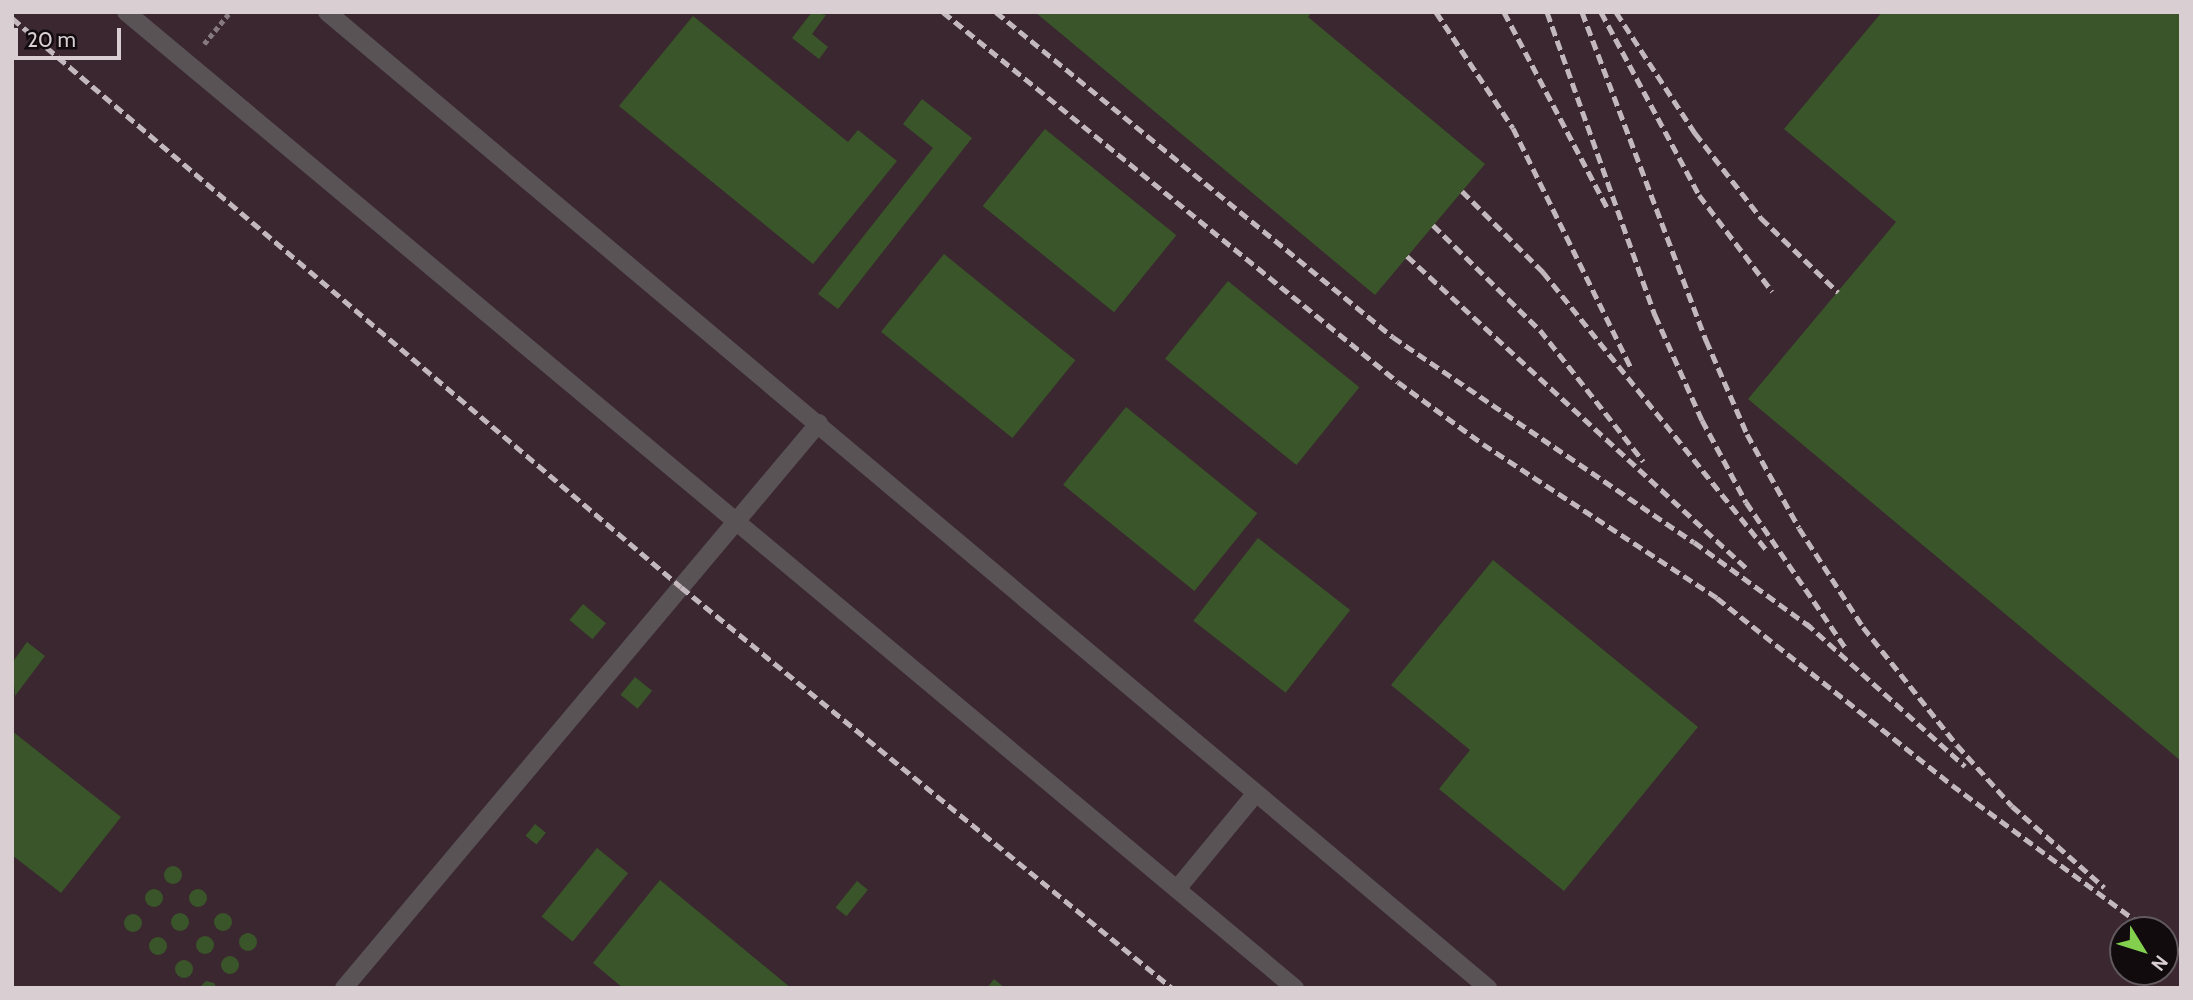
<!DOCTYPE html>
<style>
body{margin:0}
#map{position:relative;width:2193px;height:1000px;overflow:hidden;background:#2d1f26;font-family:Cabin,sans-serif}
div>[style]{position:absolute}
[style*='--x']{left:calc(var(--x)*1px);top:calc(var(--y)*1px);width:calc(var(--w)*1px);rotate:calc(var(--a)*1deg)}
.built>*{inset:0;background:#3a2730}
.building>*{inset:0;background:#3a5529;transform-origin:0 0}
.round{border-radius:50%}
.path>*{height:4.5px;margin-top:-2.25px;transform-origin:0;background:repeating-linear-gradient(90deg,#867a80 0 5px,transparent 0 8.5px)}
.minor>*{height:18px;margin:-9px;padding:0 9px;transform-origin:9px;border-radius:9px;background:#5a5356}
.rail>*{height:5px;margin-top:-2.5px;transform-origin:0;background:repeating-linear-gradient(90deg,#c3b8bd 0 10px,transparent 0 15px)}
span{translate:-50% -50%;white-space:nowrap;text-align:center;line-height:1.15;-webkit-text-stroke:5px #110b0e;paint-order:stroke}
.frame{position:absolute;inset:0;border:14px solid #d9cfd3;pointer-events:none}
.north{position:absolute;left:2109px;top:916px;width:70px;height:70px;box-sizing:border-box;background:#110b0e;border:2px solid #61595d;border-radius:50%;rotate:128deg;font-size:19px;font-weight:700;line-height:28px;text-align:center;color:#d9cfd3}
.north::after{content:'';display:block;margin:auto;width:24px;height:32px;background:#83d04e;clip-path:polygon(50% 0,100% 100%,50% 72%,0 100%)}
.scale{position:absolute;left:14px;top:28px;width:107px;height:32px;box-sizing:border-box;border:4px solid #d9cfd3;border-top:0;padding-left:9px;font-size:21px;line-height:24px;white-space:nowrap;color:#d9cfd3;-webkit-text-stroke:5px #110b0e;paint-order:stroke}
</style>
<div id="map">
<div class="built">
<i style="clip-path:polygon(evenodd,12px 12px,2181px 12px,2181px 988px,12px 988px,12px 12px,2123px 930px,2165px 930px,2165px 972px,2123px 972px,2123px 930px)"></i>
</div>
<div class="building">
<i style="clip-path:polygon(812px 12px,826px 15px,812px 34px,828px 47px,819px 59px,792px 38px)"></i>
<i style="clip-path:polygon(1035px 12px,1312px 12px,1308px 17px,1485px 164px,1375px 295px)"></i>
<i style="clip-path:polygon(1882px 12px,2181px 12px,2181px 761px,1748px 399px,1896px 222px,1784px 129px)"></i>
<i style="clip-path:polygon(693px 16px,848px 142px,858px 130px,897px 161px,813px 264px,619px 106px)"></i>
<i style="clip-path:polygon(922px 99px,972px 138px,838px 309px,818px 294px,933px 148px,903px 124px)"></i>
<i style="left:1045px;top:129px;width:169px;height:99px;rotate:39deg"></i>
<i style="left:944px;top:254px;width:169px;height:100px;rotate:39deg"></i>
<i style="left:1228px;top:281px;width:169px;height:100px;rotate:39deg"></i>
<i style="left:1126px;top:407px;width:169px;height:100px;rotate:39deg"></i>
<i style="left:1258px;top:538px;width:117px;height:105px;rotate:38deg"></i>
<i style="clip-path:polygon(1493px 560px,1698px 727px,1564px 891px,1439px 789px,1470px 750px,1391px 685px)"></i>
<i style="left:583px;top:604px;width:30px;height:21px;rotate:40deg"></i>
<i style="clip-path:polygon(27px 642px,45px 656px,15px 696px,12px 663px)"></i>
<i style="left:635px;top:677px;width:22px;height:23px;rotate:39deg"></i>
<i style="clip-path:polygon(12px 731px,121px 817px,61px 893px,12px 855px)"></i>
<i style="left:535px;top:824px;width:14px;height:15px;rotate:39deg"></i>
<i style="left:597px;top:848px;width:40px;height:88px;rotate:39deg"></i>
<i class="round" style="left:164px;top:866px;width:18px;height:18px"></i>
<i style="clip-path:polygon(660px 880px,791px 988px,623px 988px,593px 963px)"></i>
<i style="left:857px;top:881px;width:14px;height:34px;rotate:39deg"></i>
<i class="round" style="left:145px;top:889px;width:18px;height:18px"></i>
<i class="round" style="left:189px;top:889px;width:18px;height:18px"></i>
<i class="round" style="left:171px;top:913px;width:18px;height:18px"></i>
<i class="round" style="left:214px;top:913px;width:18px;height:18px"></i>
<i class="round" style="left:124px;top:914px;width:18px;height:18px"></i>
<i class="round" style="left:239px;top:933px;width:18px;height:18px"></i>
<i class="round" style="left:196px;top:936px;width:18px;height:18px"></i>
<i class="round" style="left:149px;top:937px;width:18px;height:18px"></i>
<i class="round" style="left:221px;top:956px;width:18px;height:18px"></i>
<i class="round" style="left:175px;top:960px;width:18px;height:18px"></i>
<i style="clip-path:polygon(994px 979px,1005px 988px,987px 988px)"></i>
<i style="clip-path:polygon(206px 981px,214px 983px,217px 988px,199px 988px)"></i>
</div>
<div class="path">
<i style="--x:204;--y:44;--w:41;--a:-50.9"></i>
</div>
<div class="minor">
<i style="--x:126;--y:12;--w:1523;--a:39.86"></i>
<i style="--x:327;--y:12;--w:1517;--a:40.05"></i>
<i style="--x:1177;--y:889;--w:124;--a:-50.5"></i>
<i style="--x:344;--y:988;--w:738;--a:-49.95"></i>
</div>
<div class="rail">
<i style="--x:943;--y:12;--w:586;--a:39.12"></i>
<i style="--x:1398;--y:382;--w:105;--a:36.1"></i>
<i style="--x:1483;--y:444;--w:280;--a:33.3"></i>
<i style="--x:1717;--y:598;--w:300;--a:38.5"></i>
<i style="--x:1952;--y:785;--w:245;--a:36.4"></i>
<i style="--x:996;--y:12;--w:513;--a:39.31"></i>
<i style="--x:1393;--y:337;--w:364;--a:34.3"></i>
<i style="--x:1694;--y:542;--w:146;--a:36.1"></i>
<i style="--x:1436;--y:12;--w:139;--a:56.4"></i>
<i style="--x:1513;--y:128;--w:270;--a:63.8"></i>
<i style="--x:1504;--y:12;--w:223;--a:62.2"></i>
<i style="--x:1547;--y:12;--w:322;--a:70.4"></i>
<i style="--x:1655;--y:315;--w:115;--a:65.9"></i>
<i style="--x:1702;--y:420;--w:93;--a:61.8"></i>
<i style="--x:1746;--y:502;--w:179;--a:55.7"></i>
<i style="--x:1582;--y:12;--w:351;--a:69.3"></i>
<i style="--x:1706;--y:340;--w:103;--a:66.4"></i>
<i style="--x:1747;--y:434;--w:107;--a:61"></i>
<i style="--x:1799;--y:528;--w:118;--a:57.1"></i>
<i style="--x:1863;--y:627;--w:151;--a:51.5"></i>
<i style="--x:1957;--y:745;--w:82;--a:48"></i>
<i style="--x:2012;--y:806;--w:123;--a:41.4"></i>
<i style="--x:1601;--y:12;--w:208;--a:61.8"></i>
<i style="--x:1699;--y:195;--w:121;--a:52.8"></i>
<i style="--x:1616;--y:12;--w:145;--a:56.9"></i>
<i style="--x:1695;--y:133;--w:108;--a:52.2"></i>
<i style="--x:1761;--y:218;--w:107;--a:43.9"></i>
<i style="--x:12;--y:18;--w:878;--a:40.38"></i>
<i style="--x:681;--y:587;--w:634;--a:39.24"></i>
<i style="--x:1462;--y:191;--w:115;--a:45"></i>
<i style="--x:1543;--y:272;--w:356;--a:51.2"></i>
<i style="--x:1433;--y:225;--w:150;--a:44.5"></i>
<i style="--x:1540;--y:330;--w:167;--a:51.8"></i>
<i style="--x:1407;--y:256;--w:465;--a:42.6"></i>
<i style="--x:1806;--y:623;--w:214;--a:42"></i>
<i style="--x:2165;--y:939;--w:21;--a:41"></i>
</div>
<div class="frame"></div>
<div class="north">N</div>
<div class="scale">20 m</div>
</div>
